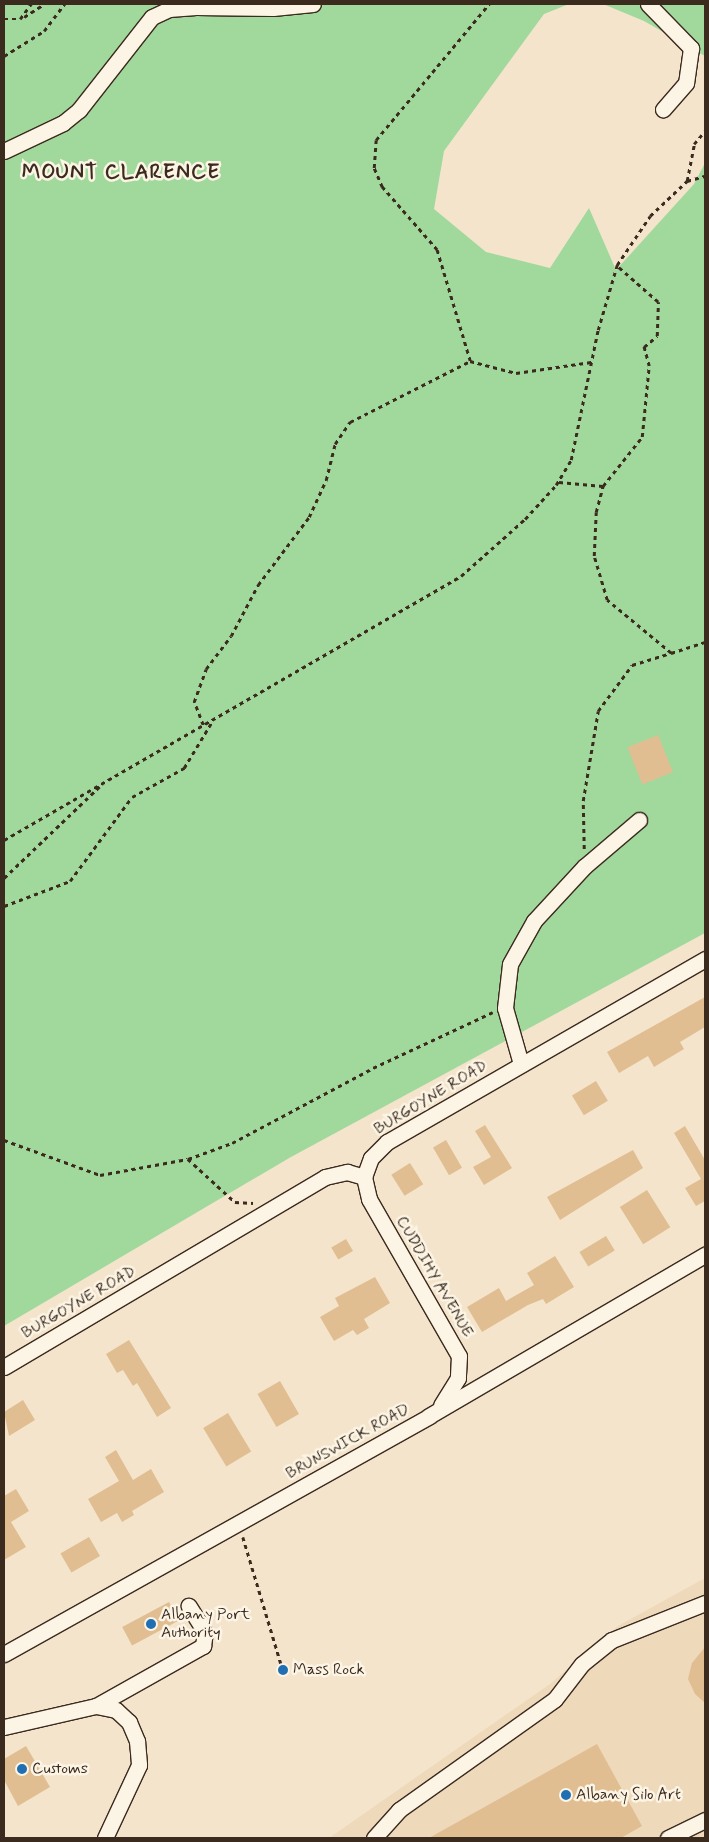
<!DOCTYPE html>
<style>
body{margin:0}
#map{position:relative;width:709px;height:1842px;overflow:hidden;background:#f4e4cc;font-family:Mynerve,sans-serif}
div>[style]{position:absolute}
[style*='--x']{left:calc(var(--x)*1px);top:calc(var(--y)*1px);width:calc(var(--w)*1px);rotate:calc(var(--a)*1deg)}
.built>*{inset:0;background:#eed9bb}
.green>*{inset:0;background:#a1d99d}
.building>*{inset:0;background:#e0be92;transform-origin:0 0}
.path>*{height:2.5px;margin-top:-1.25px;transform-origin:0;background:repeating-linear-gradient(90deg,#3b2a1e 0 4px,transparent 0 8px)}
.roads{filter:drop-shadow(1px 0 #3b2a1e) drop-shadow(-1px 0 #3b2a1e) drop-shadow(0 1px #3b2a1e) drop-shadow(0 -1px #3b2a1e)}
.minor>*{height:15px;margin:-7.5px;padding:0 7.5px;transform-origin:7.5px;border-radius:7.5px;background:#fcf5e5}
.dots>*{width:14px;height:14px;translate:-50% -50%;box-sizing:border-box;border:2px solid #fcf5e5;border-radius:50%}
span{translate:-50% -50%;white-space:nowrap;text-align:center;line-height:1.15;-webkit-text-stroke:5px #fcf5e5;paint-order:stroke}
.street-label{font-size:16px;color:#3b2a1e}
.poi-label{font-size:16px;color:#3b2a1e}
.left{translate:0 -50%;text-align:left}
.district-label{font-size:21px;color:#3b2a1e;font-weight:700;letter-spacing:1px}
.frame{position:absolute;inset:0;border:5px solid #3b2a1e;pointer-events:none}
</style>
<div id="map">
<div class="built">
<i style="clip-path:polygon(705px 1578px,705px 1838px,329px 1838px,550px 1684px,618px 1626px)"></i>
</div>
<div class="green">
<i style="clip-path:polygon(4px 4px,569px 4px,544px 14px,444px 151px,434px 209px,486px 252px,550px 268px,589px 208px,616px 270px,694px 184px,705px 163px,705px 933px,291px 1157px,4px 1326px)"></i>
<i style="clip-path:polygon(603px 4px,705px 4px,705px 56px,644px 21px)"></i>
</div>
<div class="building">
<i style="left:658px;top:735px;width:40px;height:33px;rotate:68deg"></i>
<i style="clip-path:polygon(705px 997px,705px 1027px,680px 1042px,684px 1049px,654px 1067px,648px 1056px,619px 1073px,607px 1052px)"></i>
<i style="left:596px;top:1081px;width:23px;height:28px;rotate:59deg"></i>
<i style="clip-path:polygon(485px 1125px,512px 1168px,484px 1185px,473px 1167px,491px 1157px,475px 1131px)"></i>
<i style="clip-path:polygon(685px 1126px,705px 1160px,705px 1201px,696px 1206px,685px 1188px,701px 1179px,674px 1133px)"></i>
<i style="left:446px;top:1140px;width:32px;height:15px;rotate:60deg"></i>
<i style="clip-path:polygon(633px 1150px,643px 1168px,560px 1220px,547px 1197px)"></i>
<i style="left:410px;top:1163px;width:25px;height:22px;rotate:58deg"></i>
<i style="left:647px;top:1190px;width:44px;height:32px;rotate:58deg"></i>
<i style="left:606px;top:1236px;width:17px;height:31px;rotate:59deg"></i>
<i style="left:346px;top:1239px;width:14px;height:17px;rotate:60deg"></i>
<i style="clip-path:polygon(555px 1256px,574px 1287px,546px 1304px,543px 1299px,528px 1305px,482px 1332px,467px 1307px,499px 1288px,506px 1301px,534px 1285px,527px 1273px)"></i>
<i style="clip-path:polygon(375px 1277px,390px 1303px,364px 1319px,369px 1328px,357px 1335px,353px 1330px,334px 1341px,320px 1317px,339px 1306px,335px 1298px)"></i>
<i style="clip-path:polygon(129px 1340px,171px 1408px,157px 1417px,137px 1383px,133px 1386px,123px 1370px,117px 1373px,106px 1354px)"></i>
<i style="left:280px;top:1381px;width:38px;height:26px;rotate:60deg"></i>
<i style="clip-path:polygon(23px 1400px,35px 1420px,9px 1436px,4px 1412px)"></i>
<i style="left:228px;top:1413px;width:45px;height:29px;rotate:59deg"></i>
<i style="clip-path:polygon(116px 1450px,133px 1480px,151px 1469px,164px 1492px,132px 1511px,134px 1515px,122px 1522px,117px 1513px,101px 1522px,88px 1499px,119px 1481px,105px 1457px)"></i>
<i style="clip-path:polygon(16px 1489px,29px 1511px,11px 1522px,26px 1547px,4px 1560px,4px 1496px)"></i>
<i style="left:89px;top:1537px;width:22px;height:33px;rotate:60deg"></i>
<i style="left:169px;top:1602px;width:21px;height:53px;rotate:62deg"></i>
<i style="clip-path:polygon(705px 1647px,705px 1703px,695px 1694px,688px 1679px,692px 1663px)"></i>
<i style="clip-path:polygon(597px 1744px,642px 1826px,621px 1838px,429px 1838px)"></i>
<i style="clip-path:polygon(26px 1746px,50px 1787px,18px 1806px,4px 1780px,4px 1759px)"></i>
</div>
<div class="path">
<i style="--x:24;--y:17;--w:24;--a:-33"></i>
<i style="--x:4;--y:19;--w:16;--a:0"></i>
<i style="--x:20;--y:19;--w:19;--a:-54"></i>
<i style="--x:4;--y:56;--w:47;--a:-32"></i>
<i style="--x:44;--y:31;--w:34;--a:-53"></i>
<i style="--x:687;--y:181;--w:19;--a:-16"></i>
<i style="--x:470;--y:361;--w:116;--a:-106.6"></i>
<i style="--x:437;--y:250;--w:84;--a:-131.1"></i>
<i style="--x:382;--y:187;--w:21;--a:-113"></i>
<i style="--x:374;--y:168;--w:28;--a:-86"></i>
<i style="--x:376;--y:140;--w:177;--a:-50.3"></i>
<i style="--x:559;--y:482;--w:44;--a:5.2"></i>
<i style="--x:671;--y:653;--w:36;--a:-18"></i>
<i style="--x:203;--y:725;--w:25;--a:-111"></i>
<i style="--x:194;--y:702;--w:35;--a:-70"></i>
<i style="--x:206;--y:669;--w:41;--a:-52.9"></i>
<i style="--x:231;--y:636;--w:58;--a:-62.1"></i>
<i style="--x:258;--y:585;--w:85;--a:-53.1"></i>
<i style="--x:309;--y:517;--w:41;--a:-65.3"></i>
<i style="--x:326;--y:480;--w:37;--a:-76"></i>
<i style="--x:335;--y:444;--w:27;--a:-56"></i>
<i style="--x:350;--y:422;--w:135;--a:-26.9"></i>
<i style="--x:470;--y:361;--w:48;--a:14.6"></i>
<i style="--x:516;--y:373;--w:76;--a:-8.3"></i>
<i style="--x:4;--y:840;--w:528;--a:-30.01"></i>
<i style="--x:461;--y:576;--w:86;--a:-41.7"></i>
<i style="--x:525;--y:519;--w:46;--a:-47.6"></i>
<i style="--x:556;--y:485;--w:29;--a:-59"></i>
<i style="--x:571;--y:460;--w:133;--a:-78.3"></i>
<i style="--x:598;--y:330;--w:68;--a:-73.7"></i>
<i style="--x:617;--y:265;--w:59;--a:-56"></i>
<i style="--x:650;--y:216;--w:51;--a:-43.4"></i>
<i style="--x:687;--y:181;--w:38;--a:-79"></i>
<i style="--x:694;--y:144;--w:17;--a:-50"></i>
<i style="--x:584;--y:849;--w:48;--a:-91.2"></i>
<i style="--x:583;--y:801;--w:91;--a:-80.5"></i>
<i style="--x:598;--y:711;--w:57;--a:-53.5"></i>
<i style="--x:632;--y:665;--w:41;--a:-17.1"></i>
<i style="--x:671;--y:653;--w:83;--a:-140.4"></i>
<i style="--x:607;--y:600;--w:46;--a:-106.5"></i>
<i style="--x:594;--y:556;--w:44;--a:-87.4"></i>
<i style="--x:596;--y:512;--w:27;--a:-75"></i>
<i style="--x:603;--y:486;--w:63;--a:-51.5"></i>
<i style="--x:642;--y:437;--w:71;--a:-84.4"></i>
<i style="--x:649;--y:366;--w:20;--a:-105"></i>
<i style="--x:644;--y:347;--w:17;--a:-40"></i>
<i style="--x:657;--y:336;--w:34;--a:-88"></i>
<i style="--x:658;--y:302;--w:55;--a:-138.7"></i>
<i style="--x:4;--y:878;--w:136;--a:-43.8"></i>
<i style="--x:4;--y:906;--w:71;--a:-20.7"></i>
<i style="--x:70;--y:881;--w:104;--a:-53.6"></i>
<i style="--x:132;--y:797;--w:60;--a:-29.1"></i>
<i style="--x:184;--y:768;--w:56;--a:-58.9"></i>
<i style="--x:4;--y:1140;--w:102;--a:20"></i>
<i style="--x:100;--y:1175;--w:89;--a:-10.3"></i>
<i style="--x:188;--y:1159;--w:64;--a:42.5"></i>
<i style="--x:235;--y:1202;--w:18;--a:3"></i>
<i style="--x:188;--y:1159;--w:47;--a:-20"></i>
<i style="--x:232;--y:1143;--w:160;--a:-28"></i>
<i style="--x:373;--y:1068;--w:132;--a:-25"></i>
<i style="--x:243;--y:1537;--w:139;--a:73.3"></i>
</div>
<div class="roads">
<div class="minor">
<i style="--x:648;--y:4;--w:62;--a:45.7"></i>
<i style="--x:691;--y:48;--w:35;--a:98"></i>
<i style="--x:686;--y:83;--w:35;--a:131"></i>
<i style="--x:4;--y:151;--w:65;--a:-25.4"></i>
<i style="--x:63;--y:123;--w:21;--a:-39"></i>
<i style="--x:79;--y:110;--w:118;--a:-51.9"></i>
<i style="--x:152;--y:17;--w:19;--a:-25"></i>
<i style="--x:169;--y:9;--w:27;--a:-4"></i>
<i style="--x:196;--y:7;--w:77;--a:0.7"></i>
<i style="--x:273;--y:8;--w:40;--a:-5.7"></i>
<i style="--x:521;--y:1064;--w:58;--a:-105.9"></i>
<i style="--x:505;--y:1008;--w:44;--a:-83.5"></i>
<i style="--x:510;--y:964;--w:49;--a:-60.8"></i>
<i style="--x:534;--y:921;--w:75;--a:-47.2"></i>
<i style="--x:585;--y:866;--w:71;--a:-40.4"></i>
<i style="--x:364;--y:1177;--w:20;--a:-70"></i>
<i style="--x:371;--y:1158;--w:23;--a:-45"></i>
<i style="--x:387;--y:1142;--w:367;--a:-29.9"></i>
<i style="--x:364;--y:1177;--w:23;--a:77"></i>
<i style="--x:369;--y:1199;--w:181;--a:60.2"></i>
<i style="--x:459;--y:1356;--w:22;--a:93"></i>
<i style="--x:458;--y:1378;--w:32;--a:122"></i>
<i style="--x:4;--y:1367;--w:373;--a:-30.6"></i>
<i style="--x:325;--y:1177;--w:23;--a:-13"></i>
<i style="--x:347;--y:1172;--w:18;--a:16"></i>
<i style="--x:4;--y:1654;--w:487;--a:-29.2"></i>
<i style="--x:429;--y:1416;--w:320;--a:-30.3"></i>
<i style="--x:96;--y:1706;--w:123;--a:-29.3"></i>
<i style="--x:203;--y:1646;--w:14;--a:-82"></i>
<i style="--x:205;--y:1632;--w:31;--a:-122"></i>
<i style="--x:4;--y:1727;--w:94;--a:-12.9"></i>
<i style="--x:96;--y:1706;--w:20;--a:11"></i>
<i style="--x:116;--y:1710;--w:18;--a:43"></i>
<i style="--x:129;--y:1722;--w:21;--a:67"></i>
<i style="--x:137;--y:1741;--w:24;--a:85"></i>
<i style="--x:139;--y:1765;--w:81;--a:115"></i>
<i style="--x:374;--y:1838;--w:38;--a:-48"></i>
<i style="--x:399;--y:1810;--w:191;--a:-35.4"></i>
<i style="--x:555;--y:1699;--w:44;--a:-52.4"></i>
<i style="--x:582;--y:1664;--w:38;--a:-39"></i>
<i style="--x:612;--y:1640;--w:100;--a:-21.7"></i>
<i style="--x:668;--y:1838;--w:41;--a:-25.9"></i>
</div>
</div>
<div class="dots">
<i style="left:151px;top:1624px;background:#1f6fb2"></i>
<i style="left:283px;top:1670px;background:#1f6fb2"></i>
<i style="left:22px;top:1769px;background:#1f6fb2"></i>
<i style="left:566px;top:1795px;background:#1f6fb2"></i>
</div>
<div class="street-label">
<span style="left:431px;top:1098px;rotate:-31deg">BURGOYNE ROAD</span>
<span style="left:434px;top:1277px;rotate:60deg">CUDDIHY AVENUE</span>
<span style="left:79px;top:1303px;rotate:-30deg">BURGOYNE ROAD</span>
<span style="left:348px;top:1442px;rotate:-29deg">BRUNSWICK ROAD</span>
</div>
<div class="poi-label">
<span class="left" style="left:161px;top:1624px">Albany Port<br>Authority</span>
<span class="left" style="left:293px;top:1670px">Mass Rock</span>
<span class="left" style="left:32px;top:1769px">Customs</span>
<span class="left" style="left:576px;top:1795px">Albany Silo Art</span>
</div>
<div class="district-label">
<span style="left:121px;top:172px">MOUNT CLARENCE</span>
</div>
<div class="frame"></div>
</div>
